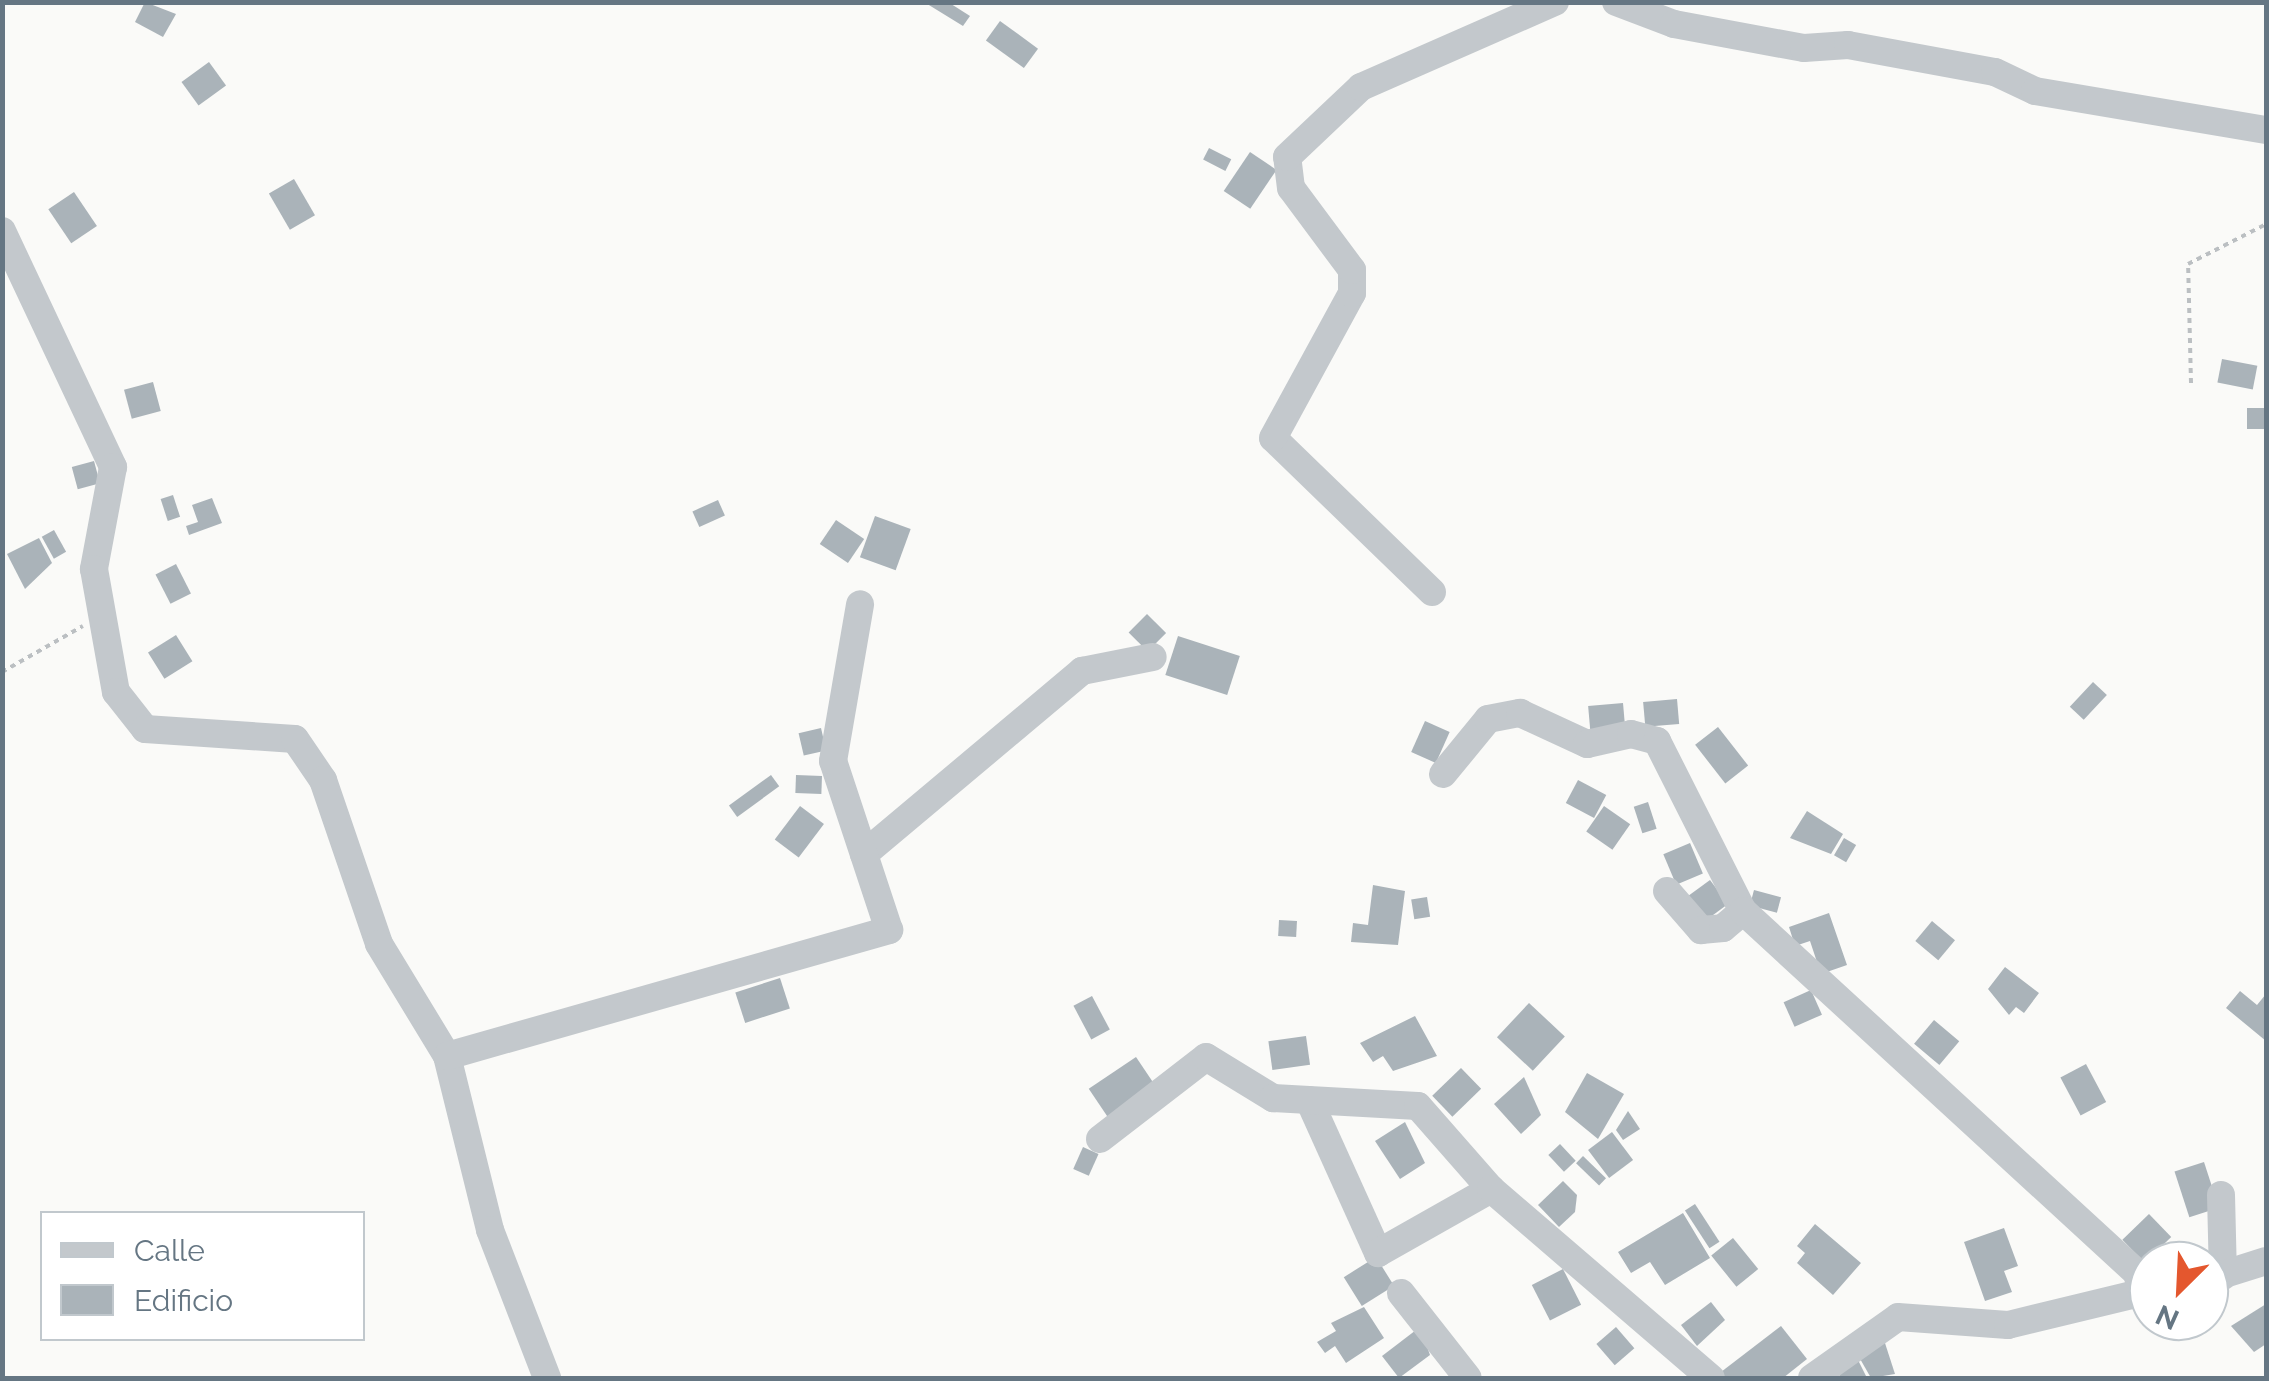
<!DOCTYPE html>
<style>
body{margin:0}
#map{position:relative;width:2269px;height:1381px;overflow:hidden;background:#fafaf8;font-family:Raleway,sans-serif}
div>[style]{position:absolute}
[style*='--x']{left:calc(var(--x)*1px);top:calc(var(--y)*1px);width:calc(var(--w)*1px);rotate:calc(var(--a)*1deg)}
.building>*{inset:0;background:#aab3b9;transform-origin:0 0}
.path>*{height:4px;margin-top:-2px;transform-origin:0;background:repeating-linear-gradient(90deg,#bbbfc2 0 5px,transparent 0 10px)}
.minor>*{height:28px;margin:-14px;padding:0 14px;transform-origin:14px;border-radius:14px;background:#c3c8cc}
span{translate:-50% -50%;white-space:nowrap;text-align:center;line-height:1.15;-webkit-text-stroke:10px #fff;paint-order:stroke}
.frame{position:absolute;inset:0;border:5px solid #657683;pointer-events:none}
.legend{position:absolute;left:40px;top:1211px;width:325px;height:130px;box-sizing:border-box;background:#fff;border:2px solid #c1c8cd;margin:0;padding:12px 18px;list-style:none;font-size:30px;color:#657683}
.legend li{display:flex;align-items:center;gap:20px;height:50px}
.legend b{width:50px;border:2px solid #c1c8cd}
.north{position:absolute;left:2129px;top:1241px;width:100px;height:100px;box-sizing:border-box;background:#fff;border:2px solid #c1c8cd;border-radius:50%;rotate:204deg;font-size:28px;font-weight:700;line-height:40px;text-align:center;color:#657683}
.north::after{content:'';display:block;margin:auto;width:35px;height:45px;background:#e4572e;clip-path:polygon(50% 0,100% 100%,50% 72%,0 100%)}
</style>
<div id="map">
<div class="building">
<i style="clip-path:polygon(145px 2px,176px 14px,163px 37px,135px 22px)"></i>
<i style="clip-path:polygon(924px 2px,948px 2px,970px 16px,963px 26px)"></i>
<i style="left:1000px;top:21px;width:47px;height:24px;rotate:36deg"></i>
<i style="left:209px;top:62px;width:29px;height:34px;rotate:54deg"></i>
<i style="left:1209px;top:148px;width:25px;height:13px;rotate:27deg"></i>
<i style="left:1250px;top:152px;width:32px;height:47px;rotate:34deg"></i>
<i style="left:294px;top:179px;width:42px;height:29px;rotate:60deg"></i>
<i style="left:74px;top:192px;width:41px;height:31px;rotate:56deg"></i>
<i style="left:2222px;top:359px;width:36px;height:24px;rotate:11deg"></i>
<i style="left:153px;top:382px;width:30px;height:30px;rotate:75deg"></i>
<i style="left:2247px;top:408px;width:19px;height:21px"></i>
<i style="left:94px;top:461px;width:23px;height:23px;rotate:75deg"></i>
<i style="left:173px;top:495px;width:23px;height:13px;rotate:72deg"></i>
<i style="clip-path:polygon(212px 498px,222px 523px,189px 535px,186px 526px,198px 522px,192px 505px)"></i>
<i style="left:718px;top:500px;width:17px;height:28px;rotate:66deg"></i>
<i style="left:875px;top:516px;width:38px;height:44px;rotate:20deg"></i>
<i style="left:836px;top:520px;width:34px;height:29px;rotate:34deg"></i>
<i style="left:54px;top:530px;width:25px;height:14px;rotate:61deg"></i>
<i style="clip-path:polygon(39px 538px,52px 563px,25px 589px,7px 554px)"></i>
<i style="left:176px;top:564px;width:33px;height:23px;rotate:63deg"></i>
<i style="left:1147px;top:614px;width:27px;height:26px;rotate:45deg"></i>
<i style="left:176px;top:635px;width:31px;height:33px;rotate:58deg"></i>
<i style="left:1178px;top:636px;width:65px;height:41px;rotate:18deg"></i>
<i style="left:2093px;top:682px;width:19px;height:34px;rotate:43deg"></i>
<i style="left:1677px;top:699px;width:25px;height:34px;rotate:85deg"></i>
<i style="left:1623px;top:703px;width:25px;height:35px;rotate:85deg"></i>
<i style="left:1425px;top:721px;width:27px;height:34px;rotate:24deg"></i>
<i style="left:1718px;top:727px;width:49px;height:29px;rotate:52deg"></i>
<i style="left:821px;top:728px;width:23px;height:23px;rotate:77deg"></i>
<i style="left:771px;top:775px;width:14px;height:52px;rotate:54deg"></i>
<i style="left:796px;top:775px;width:26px;height:18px;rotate:2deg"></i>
<i style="left:1578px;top:780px;width:32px;height:26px;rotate:28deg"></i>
<i style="left:1648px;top:802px;width:28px;height:15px;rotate:72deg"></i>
<i style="left:800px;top:806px;width:30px;height:42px;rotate:37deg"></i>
<i style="left:1604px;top:806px;width:32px;height:31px;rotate:35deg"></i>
<i style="clip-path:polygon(1807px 811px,1843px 834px,1831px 854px,1790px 838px)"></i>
<i style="left:1844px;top:838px;width:14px;height:20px;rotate:30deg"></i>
<i style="left:1690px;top:843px;width:33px;height:29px;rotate:67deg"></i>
<i style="clip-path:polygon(1710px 880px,1728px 904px,1709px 918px,1684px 899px)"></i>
<i style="clip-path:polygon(1373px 885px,1405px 891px,1398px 945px,1351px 942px,1353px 923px,1368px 925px)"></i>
<i style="left:1754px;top:890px;width:28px;height:16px;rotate:15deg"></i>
<i style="left:1427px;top:897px;width:20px;height:16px;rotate:81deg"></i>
<i style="clip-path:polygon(1829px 913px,1847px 965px,1821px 974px,1810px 941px,1795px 946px,1789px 927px)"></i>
<i style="left:1279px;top:920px;width:18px;height:16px;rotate:3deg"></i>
<i style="left:1932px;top:921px;width:30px;height:26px;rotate:40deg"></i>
<i style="clip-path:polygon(2005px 967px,2039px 993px,2024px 1013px,2016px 1007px,2009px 1015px,1988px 989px)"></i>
<i style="left:780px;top:978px;width:32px;height:47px;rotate:72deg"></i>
<i style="left:1811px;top:990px;width:27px;height:30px;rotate:66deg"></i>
<i style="clip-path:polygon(2240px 991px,2257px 1005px,2266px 994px,2266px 1041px,2226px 1008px)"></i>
<i style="left:1092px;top:996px;width:38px;height:21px;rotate:62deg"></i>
<i style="left:1529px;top:1003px;width:49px;height:47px;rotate:43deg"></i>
<i style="clip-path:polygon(1415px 1016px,1437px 1056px,1393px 1071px,1383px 1056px,1373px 1062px,1360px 1043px)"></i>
<i style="left:1934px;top:1020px;width:33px;height:31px;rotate:40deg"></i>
<i style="left:1306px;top:1036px;width:29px;height:38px;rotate:82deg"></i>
<i style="left:1136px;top:1057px;width:43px;height:57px;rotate:56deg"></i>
<i style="left:2086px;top:1064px;width:43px;height:29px;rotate:62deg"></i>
<i style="left:1461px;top:1068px;width:29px;height:40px;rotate:46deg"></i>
<i style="clip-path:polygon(1587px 1073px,1624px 1094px,1598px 1139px,1565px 1112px)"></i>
<i style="clip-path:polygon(1524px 1077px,1541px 1115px,1521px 1134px,1494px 1104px)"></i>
<i style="clip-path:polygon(1628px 1111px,1640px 1129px,1623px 1140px,1616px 1130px)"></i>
<i style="clip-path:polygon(1405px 1122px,1425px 1163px,1400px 1179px,1375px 1141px)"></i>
<i style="left:1612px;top:1132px;width:35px;height:30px;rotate:53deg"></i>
<i style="left:1560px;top:1144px;width:23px;height:16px;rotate:47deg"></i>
<i style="left:1083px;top:1147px;width:17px;height:24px;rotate:24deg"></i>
<i style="left:1583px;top:1156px;width:32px;height:10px;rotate:44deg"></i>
<i style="left:2204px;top:1162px;width:48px;height:31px;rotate:72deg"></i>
<i style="clip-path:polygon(1563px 1181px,1577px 1195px,1575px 1212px,1559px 1227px,1538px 1205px)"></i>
<i style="left:1695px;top:1204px;width:45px;height:12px;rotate:57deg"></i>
<i style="clip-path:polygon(1683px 1213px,1710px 1258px,1665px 1285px,1650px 1262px,1631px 1273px,1618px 1252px)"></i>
<i style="left:2149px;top:1214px;width:32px;height:37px;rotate:46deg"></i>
<i style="clip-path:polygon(1815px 1224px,1861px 1263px,1833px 1295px,1797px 1263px,1805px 1253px,1797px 1246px)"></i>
<i style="clip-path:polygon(2004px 1228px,2018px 1266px,2004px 1271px,2012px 1292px,1985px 1301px,1964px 1242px)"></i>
<i style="left:1733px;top:1238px;width:40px;height:28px;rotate:51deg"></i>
<i style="clip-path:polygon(2180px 1242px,2195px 1261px,2164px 1254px)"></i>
<i style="left:1376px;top:1257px;width:34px;height:38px;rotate:58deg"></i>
<i style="left:1563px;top:1269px;width:40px;height:35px;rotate:63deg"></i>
<i style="clip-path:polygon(1711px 1302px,1725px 1320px,1697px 1346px,1681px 1325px)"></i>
<i style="clip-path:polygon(2266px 1304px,2266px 1344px,2254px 1352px,2231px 1326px)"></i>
<i style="clip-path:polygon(1364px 1307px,1384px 1338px,1346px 1363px,1335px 1346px,1325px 1353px,1317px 1342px,1336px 1331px,1331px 1323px)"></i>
<i style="clip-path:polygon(1781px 1326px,1807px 1359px,1783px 1378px,1726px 1378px,1721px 1372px)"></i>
<i style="clip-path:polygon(1420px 1327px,1430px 1355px,1399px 1378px,1382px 1356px)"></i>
<i style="left:1616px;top:1327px;width:28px;height:26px;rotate:49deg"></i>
<i style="clip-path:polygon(1884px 1340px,1895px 1374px,1871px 1378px,1859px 1357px)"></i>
<i style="clip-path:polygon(1858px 1360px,1867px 1378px,1841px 1378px,1837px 1372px)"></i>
</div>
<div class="path">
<i style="--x:2191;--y:383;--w:119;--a:-91.4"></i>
<i style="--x:2188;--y:264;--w:88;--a:-27.1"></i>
<i style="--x:2;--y:672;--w:93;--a:-29.6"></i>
</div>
<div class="minor">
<i style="--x:1616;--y:2;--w:62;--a:20.8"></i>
<i style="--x:1674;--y:24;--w:132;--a:10.5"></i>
<i style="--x:1804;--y:48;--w:44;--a:-3.9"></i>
<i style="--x:1848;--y:45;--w:149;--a:10.4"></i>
<i style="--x:1995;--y:72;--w:44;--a:25.4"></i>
<i style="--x:2035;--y:91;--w:234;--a:9.6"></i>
<i style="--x:2;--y:231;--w:261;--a:64.8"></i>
<i style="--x:113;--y:467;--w:104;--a:100.6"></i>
<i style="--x:94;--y:569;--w:125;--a:79.9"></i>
<i style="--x:116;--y:692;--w:47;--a:51.9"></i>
<i style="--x:145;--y:729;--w:150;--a:3.8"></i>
<i style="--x:295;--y:739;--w:50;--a:55.7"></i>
<i style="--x:323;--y:780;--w:173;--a:71.1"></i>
<i style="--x:379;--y:944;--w:131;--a:58.7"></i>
<i style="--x:447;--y:1056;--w:179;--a:76.1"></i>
<i style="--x:490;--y:1230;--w:159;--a:68.9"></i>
<i style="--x:1432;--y:592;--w:221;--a:-135.9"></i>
<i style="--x:1273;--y:438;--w:165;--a:-61.4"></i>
<i style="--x:1352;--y:293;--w:23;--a:-90"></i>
<i style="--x:1352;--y:270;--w:102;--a:-126.6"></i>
<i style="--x:1291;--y:188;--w:31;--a:-97"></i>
<i style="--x:1287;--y:157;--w:102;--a:-43.4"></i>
<i style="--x:1361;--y:87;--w:212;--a:-23.7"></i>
<i style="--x:1443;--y:774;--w:71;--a:-50.7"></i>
<i style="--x:1488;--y:719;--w:33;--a:-11"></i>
<i style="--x:1520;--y:713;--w:74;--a:24.8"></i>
<i style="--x:1587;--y:744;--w:45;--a:-12.8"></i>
<i style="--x:1631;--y:734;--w:27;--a:15"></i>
<i style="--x:1657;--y:741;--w:191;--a:63.2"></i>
<i style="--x:864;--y:854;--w:285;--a:-40"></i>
<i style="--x:1082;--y:671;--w:72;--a:-11.2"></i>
<i style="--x:1667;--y:891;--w:52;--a:48.9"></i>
<i style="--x:1701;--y:930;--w:22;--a:-5"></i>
<i style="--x:1723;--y:928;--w:26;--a:-40"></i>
<i style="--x:1743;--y:911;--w:536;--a:42.58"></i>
<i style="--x:2138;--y:1274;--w:19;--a:84"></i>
<i style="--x:447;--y:1056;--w:460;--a:-15.9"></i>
<i style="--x:889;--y:930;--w:178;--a:-108.3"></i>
<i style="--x:833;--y:761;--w:159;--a:-80.2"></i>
<i style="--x:1309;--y:1100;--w:168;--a:65.7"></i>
<i style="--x:1378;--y:1253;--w:130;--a:-29.5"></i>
<i style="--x:1100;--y:1139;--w:134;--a:-37.7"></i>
<i style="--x:1206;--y:1057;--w:79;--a:31.5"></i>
<i style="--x:1273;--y:1098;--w:145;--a:3.2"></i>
<i style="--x:1418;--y:1106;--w:111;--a:48.7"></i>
<i style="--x:1491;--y:1189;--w:290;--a:40.7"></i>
<i style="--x:2221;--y:1195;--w:81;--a:88.6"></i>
<i style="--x:2209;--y:1279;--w:60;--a:-17.5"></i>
<i style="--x:1401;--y:1293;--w:108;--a:51.8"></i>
<i style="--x:1812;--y:1378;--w:105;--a:-35.3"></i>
<i style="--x:1898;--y:1317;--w:110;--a:4.2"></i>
<i style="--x:2008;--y:1325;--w:145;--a:-13.6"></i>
</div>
<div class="frame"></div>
<ul class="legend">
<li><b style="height:12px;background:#c3c8cc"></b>Calle</li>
<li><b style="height:28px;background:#aab3b9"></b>Edificio</li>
</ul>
<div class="north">N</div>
</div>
